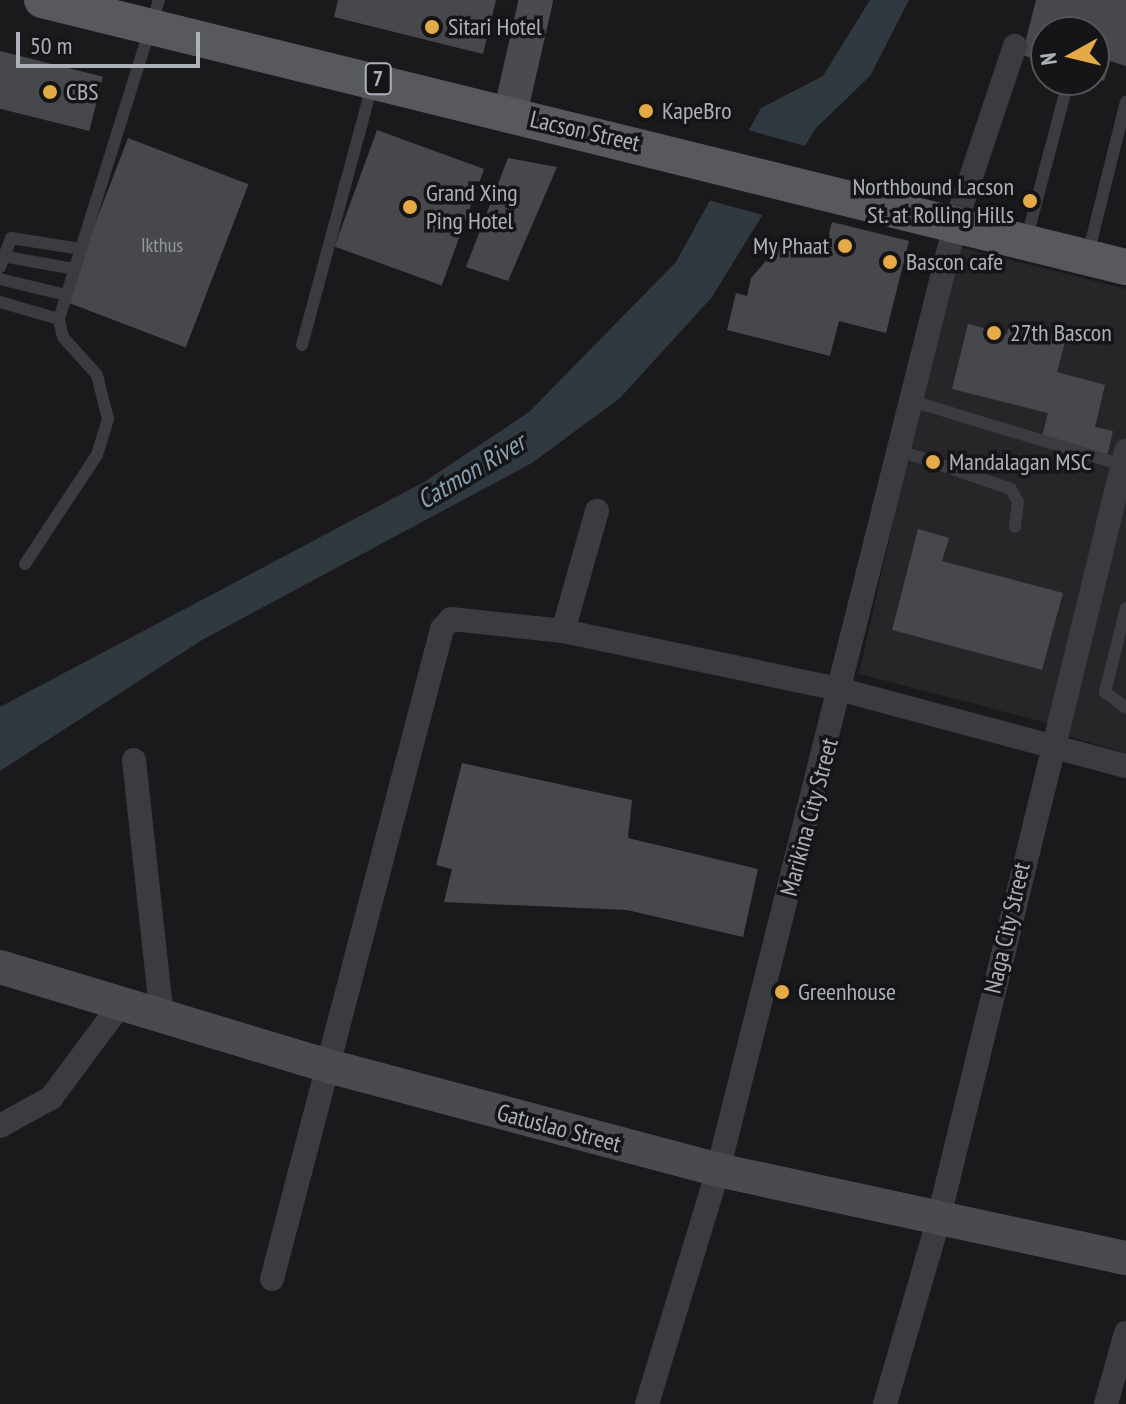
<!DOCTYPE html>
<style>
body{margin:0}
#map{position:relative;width:1126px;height:1404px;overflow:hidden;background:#1a1a1c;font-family:"PT Sans Narrow",sans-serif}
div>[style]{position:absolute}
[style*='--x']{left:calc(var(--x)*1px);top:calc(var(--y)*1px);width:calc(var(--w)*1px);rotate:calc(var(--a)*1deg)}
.built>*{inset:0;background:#262629}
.water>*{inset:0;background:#30393f}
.pier>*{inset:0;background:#1a1a1c}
.building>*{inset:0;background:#47484c;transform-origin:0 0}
.lane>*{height:12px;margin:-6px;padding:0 6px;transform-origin:6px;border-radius:6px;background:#3b3c40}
.street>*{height:24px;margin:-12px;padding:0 12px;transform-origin:12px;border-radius:12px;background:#3b3c40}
.secondary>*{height:34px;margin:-17px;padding:0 17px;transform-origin:17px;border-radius:17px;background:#494b50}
.primary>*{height:36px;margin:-18px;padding:0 18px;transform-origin:18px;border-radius:18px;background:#57595f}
.dots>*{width:22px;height:22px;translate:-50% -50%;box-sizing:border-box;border:4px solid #151517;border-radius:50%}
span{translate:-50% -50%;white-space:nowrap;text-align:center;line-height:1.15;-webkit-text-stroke:7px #151517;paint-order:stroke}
.number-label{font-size:20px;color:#94989e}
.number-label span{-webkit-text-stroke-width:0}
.shield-label span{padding:2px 6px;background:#151517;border:2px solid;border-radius:6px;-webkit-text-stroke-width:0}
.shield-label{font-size:22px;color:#adb2ba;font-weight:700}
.poi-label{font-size:24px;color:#adb2ba}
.left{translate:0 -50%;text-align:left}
.right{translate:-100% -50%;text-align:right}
.street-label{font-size:24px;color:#adb2ba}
.water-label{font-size:26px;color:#87a0b2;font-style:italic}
.north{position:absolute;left:1030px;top:16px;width:80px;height:80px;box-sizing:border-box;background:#151517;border:2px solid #525458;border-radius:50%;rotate:262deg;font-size:22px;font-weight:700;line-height:32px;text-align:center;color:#adb2ba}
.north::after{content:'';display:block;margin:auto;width:28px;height:36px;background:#e5aa48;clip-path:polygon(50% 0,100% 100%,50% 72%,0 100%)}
.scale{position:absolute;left:16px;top:32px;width:184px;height:36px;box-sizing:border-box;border:4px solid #adb2ba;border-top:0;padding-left:10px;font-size:24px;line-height:28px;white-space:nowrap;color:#adb2ba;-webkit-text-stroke:6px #151517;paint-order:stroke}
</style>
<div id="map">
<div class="built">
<i style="clip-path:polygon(955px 246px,1126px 289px,1126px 753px,1061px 734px,1063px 727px,859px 674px)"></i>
</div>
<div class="water">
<i style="clip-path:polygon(870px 0,909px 0,870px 76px,816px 128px,712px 297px,620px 398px,532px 463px,202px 640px,0 771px,0 707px,424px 482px,529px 412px,676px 262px,761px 108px,823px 76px)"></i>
</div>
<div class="pier">
<i style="clip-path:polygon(744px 129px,809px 147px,767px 216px,704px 199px)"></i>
</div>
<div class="building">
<i style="clip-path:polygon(338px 0,496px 0,483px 54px,334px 17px)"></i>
<i style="clip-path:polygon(1036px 0,1126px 0,1126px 66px,1110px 61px,1104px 81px,1094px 78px,1094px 32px,1046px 32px,1046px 62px,1022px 55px)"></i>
<i style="left:0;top:51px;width:106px;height:56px;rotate:14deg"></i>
<i style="left:377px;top:130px;width:114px;height:124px;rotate:20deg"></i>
<i style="left:128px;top:138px;width:129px;height:175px;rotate:21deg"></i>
<i style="clip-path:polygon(508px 158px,557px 167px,508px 281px,466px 267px)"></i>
<i style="clip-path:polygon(832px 222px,909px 241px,886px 333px,839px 321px,830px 356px,727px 330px,736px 293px,747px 296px,751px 278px,780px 245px,823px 256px)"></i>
<i style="clip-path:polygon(968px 324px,1007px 334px,1009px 324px,1066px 338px,1057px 372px,1105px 385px,1095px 427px,1113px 431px,1106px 461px,1040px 444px,1048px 413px,952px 389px)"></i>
<i style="clip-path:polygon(918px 529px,949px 538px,942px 561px,1063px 593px,1042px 670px,892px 630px)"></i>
<i style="clip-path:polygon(462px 763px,632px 800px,628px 838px,758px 869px,743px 937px,627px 910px,444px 902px,452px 869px,436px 865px)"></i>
</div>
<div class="lane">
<i style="--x:1026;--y:241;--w:160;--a:-75.2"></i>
<i style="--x:1088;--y:254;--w:157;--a:-76"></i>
<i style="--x:2;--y:256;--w:73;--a:10.2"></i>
<i style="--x:0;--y:267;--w:31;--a:-69"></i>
<i style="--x:11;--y:238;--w:71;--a:8.9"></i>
<i style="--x:0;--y:279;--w:68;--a:13.6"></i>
<i style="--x:0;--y:302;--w:61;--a:16.1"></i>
<i style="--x:302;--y:345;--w:268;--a:-74.9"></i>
<i style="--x:912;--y:401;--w:220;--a:16.9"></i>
<i style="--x:901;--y:451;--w:116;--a:19.1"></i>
<i style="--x:1011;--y:489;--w:15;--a:62"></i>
<i style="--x:1018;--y:502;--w:25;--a:97"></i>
<i style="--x:25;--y:564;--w:131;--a:-56.6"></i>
<i style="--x:97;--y:455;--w:38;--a:-73"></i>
<i style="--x:108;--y:419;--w:45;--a:-104"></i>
<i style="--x:97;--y:375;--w:51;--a:-131.8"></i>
<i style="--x:63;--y:337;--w:18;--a:-103"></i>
<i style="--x:59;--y:319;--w:334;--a:-72.6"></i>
<i style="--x:1126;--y:608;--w:87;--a:104"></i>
<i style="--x:1105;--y:692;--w:26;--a:37"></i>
</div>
<div class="street">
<i style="--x:563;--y:631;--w:125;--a:-74.2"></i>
<i style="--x:134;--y:760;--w:259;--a:83.8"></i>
<i style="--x:0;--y:1126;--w:58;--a:-28.8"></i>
<i style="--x:51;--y:1098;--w:116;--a:-53.4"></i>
<i style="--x:272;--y:1279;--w:672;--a:-75.34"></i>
<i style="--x:442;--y:629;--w:13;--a:-48"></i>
<i style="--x:451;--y:619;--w:113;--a:6.1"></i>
<i style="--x:563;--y:631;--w:285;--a:11.9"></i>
<i style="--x:842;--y:690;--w:294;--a:15"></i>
<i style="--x:647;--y:1404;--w:245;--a:-73.1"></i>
<i style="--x:718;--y:1170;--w:974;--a:-75.92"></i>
<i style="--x:955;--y:225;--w:189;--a:-71.5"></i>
<i style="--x:885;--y:1404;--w:191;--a:-73.8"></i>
<i style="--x:938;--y:1221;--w:793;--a:-76.28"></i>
<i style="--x:1106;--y:1404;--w:74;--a:-74.3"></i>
</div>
<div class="secondary">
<i style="--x:510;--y:114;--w:117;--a:-77.2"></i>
<i style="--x:0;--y:967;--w:347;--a:16.8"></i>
<i style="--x:332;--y:1067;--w:400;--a:14.9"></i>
<i style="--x:718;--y:1170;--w:417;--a:12.2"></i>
</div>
<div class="primary">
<i style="--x:42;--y:0;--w:1116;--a:13.84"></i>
</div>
<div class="dots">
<i style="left:432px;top:27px;background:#e5aa48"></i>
<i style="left:50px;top:92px;background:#e5aa48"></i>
<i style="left:646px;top:111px;background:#e5aa48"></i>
<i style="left:1030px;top:201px;background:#e5aa48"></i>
<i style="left:410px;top:207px;background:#e5aa48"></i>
<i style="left:845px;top:246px;background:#e5aa48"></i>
<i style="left:890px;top:262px;background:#e5aa48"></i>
<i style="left:994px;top:333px;background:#e5aa48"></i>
<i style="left:933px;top:462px;background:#e5aa48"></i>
<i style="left:782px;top:992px;background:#e5aa48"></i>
</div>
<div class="number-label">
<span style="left:162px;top:245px">Ikthus</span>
</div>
<div class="shield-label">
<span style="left:378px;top:79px">7</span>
</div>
<div class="poi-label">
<span class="left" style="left:448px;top:27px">Sitari Hotel</span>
<span class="left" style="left:66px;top:92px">CBS</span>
<span class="left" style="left:662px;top:111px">KapeBro</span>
<span class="right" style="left:1014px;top:201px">Northbound Lacson<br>St. at Rolling Hills</span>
<span class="left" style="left:426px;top:207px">Grand Xing<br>Ping Hotel</span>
<span class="right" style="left:829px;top:246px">My Phaat</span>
<span class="left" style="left:906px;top:262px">Bascon cafe</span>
<span class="left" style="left:1010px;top:333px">27th Bascon</span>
<span class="left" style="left:949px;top:462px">Mandalagan MSC</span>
<span class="left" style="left:798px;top:992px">Greenhouse</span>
</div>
<div class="street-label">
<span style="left:585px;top:131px;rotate:13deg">Lacson Street</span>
<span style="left:809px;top:817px;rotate:-75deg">Marikina City Street</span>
<span style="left:1007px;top:928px;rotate:-77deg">Naga City Street</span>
<span style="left:559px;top:1128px;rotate:15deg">Gatuslao Street</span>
</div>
<div class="water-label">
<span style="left:471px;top:471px;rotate:-31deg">Catmon River</span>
</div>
<div class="north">N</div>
<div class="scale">50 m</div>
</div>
